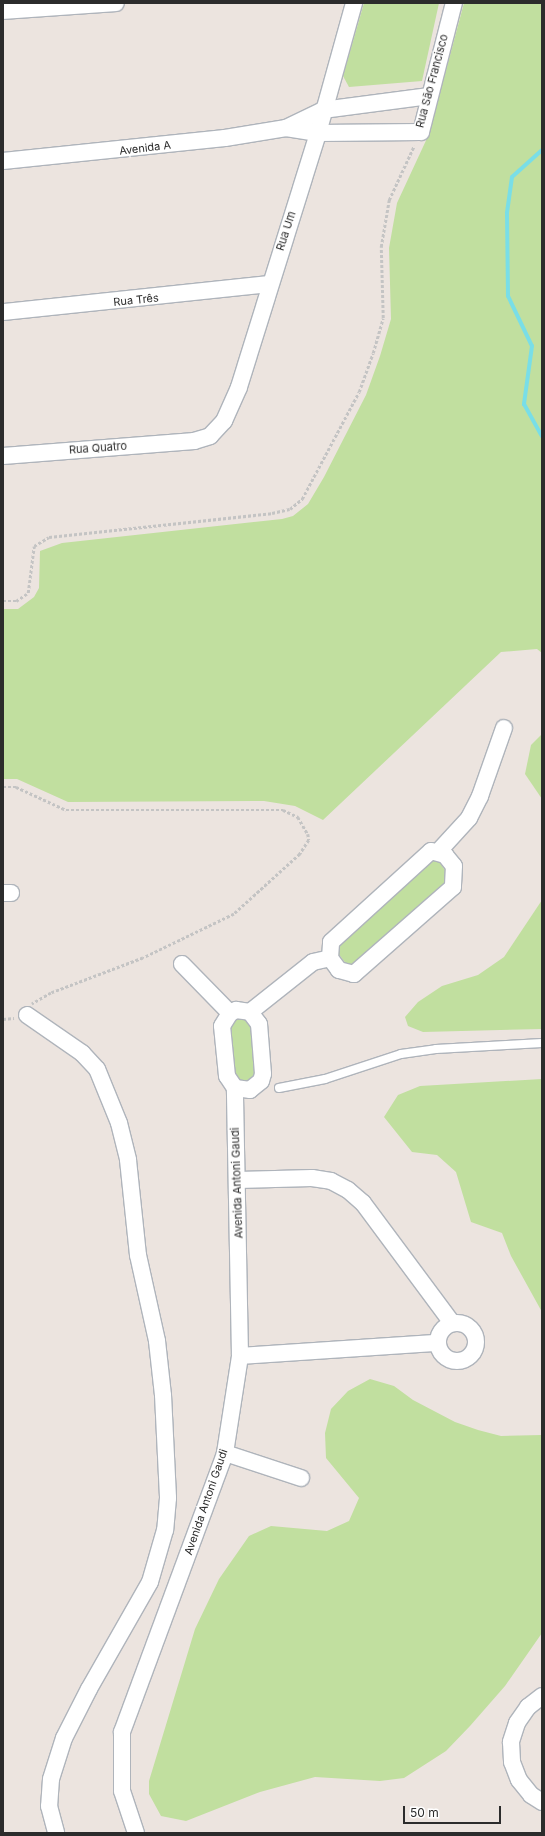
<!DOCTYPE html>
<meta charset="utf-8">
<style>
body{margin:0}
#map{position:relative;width:545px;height:1836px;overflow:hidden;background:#ece4df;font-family:Inter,sans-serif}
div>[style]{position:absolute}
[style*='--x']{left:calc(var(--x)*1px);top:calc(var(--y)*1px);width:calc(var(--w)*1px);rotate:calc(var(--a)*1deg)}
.green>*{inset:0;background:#c1df9f}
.stream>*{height:4px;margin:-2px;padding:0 2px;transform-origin:2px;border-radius:2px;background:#79dee7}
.path>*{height:2.5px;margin-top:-1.25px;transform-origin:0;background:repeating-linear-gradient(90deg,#c4c4c4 0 3px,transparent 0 5px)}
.roads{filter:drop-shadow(1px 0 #afb4bb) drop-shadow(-1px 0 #afb4bb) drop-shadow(0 1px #afb4bb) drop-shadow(0 -1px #afb4bb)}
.lane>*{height:8px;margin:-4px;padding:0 4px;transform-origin:4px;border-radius:4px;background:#fff}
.street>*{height:16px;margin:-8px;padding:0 8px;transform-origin:8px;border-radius:8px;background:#fff}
.street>.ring{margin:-8px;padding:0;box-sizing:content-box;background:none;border:16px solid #fff;border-radius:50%}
span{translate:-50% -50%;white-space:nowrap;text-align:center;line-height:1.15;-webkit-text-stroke:3px #fff;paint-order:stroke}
.street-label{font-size:11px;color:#2c2c2c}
.frame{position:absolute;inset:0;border:4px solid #2c2c2c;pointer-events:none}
.scale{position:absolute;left:403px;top:1806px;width:98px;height:18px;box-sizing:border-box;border:2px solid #2c2c2c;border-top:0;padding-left:5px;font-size:12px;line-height:14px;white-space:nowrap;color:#2c2c2c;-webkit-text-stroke:3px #fff;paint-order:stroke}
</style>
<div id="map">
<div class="green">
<i style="clip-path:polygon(364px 3px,439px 3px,422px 81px,349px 87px,343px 76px)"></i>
<i style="clip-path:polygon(464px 3px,542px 3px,542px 653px,537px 649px,501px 652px,323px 820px,295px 806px,264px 801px,68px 802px,17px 779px,3px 779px,3px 609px,18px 609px,34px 597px,39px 588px,40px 551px,62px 543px,282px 519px,293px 516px,308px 504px,324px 477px,366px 395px,380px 356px,391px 319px,389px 248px,397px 203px,429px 134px)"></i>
<i style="clip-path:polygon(542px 734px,542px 799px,525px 774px,531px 745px)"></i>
<i style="clip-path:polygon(436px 857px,451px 879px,351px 965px,347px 965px,334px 948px)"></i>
<i style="clip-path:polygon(542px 900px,542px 1029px,423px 1032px,408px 1026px,405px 1017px,418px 1002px,442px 986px,478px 975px,504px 957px)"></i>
<i style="clip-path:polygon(238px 1018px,246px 1019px,252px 1026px,256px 1073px,247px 1082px,239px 1081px,234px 1074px,230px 1027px)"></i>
<i style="clip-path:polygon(542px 1079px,542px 1312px,511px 1256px,502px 1233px,471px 1222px,456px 1172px,437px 1155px,412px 1152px,384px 1117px,398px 1095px,420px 1086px)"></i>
<i style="clip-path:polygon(370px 1379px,394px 1386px,413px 1400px,455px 1422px,478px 1430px,501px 1436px,542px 1435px,542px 1633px,505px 1686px,470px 1726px,446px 1751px,404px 1778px,380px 1781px,315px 1777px,260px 1792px,186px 1821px,161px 1816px,149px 1794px,149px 1781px,195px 1629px,219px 1579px,249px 1536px,271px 1526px,327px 1531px,349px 1521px,359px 1498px,326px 1458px,325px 1433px,331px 1409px,348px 1391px)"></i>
</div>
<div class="stream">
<i style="--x:542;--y:150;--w:40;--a:138"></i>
<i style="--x:512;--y:177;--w:36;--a:98"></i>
<i style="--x:507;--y:213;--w:83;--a:89.3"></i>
<i style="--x:508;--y:296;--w:55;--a:64.4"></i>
<i style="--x:532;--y:346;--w:59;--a:97.9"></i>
<i style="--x:524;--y:404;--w:37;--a:61"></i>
</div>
<div class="path">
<i style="--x:3;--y:601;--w:13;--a:0"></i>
<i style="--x:16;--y:601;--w:14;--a:-34"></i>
<i style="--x:28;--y:593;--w:47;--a:-82.7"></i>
<i style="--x:34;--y:546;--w:17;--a:-31"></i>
<i style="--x:49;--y:537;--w:224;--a:-6.1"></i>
<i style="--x:272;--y:513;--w:18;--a:-13"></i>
<i style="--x:290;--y:509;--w:16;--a:-40"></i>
<i style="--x:302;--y:499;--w:121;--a:-62"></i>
<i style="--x:359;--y:392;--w:41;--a:-70.3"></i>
<i style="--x:373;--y:353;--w:36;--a:-74"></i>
<i style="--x:383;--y:318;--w:71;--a:-91.6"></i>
<i style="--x:381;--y:247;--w:48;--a:-80.3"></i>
<i style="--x:389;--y:200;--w:60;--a:-65.2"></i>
<i style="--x:3;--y:787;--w:13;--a:0"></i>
<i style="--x:16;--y:787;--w:55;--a:24.7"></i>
<i style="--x:66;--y:810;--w:217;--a:0"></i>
<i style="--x:283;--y:810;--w:17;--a:25"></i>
<i style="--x:298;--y:817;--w:20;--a:60"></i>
<i style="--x:308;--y:834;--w:6;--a:81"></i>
<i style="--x:309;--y:840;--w:17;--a:123"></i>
<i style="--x:300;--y:854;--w:89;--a:137.7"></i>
<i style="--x:234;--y:914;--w:101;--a:154.2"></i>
<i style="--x:143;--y:958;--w:98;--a:159.2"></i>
<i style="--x:51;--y:993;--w:22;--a:150"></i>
<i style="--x:3;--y:1019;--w:11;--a:-5"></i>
</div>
<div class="roads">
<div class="lane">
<i style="--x:279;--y:1088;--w:47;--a:-11.1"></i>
<i style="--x:325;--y:1079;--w:80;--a:-18.2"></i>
<i style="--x:401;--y:1054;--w:35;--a:-8"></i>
<i style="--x:436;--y:1049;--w:106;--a:-3.2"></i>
</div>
<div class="street">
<i style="--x:3;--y:11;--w:113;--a:-4"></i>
<i style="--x:286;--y:128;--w:32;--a:9"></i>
<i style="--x:318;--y:133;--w:103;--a:-0.6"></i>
<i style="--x:421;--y:132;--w:133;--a:-75.7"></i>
<i style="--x:3;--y:161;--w:223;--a:-5.9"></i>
<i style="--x:225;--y:138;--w:62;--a:-9.3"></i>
<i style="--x:286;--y:128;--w:41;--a:-25.9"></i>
<i style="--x:323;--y:110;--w:107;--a:-7.5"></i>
<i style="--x:3;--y:312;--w:267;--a:-6"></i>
<i style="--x:3;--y:456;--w:192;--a:-4.5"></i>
<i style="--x:194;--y:441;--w:17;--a:-17"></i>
<i style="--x:210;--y:436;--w:21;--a:-47"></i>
<i style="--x:224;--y:421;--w:37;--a:-66"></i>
<i style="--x:239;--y:387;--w:266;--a:-72.7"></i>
<i style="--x:318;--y:133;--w:135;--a:-74.5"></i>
<i style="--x:431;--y:851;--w:15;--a:16"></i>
<i style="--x:445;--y:855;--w:14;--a:51"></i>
<i style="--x:454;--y:866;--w:21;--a:93"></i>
<i style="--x:453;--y:887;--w:132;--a:138.7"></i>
<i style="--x:354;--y:974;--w:16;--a:-165"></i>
<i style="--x:339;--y:970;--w:15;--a:-127"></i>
<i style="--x:330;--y:958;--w:16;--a:-86"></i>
<i style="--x:331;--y:942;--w:135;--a:-42.3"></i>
<i style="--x:438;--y:852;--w:46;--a:-47.6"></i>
<i style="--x:469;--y:818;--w:25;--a:-63"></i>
<i style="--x:480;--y:796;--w:72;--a:-70.6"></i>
<i style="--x:3;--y:893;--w:8;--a:0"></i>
<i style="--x:182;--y:964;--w:69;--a:45.6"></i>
<i style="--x:236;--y:1010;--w:14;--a:8"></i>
<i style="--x:250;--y:1012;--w:15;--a:53"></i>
<i style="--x:259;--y:1024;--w:50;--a:85.4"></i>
<i style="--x:263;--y:1074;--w:7;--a:106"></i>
<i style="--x:261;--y:1081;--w:14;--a:141"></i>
<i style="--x:250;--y:1090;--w:15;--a:-172"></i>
<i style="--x:235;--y:1088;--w:14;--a:-124"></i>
<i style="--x:227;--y:1076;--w:50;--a:-95.7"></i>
<i style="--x:222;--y:1026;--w:15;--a:-58"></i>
<i style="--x:230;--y:1013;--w:7;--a:-27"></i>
<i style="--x:250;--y:1012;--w:80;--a:-38.4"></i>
<i style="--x:313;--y:962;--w:17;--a:-13"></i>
<i style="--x:27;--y:1015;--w:67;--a:34.6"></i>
<i style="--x:82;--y:1053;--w:22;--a:47"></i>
<i style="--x:97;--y:1069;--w:58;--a:67.8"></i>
<i style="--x:119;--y:1123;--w:38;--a:76"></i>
<i style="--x:128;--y:1160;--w:96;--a:84"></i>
<i style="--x:138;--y:1255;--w:88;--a:77.5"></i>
<i style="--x:157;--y:1341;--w:54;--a:83.7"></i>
<i style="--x:163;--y:1395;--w:103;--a:87.2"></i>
<i style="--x:168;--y:1498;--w:32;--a:95"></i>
<i style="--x:165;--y:1530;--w:54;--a:106.1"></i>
<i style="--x:150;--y:1582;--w:123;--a:119.7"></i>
<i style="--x:89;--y:1689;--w:55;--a:117"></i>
<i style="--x:64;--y:1738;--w:43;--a:107.6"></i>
<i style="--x:51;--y:1779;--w:27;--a:94"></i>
<i style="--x:49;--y:1806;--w:28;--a:75"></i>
<i style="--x:238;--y:1180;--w:74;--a:-1.5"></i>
<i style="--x:312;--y:1178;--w:19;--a:9"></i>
<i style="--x:331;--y:1181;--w:19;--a:28"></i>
<i style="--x:348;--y:1190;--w:20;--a:41"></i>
<i style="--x:363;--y:1203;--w:149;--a:53.4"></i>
<i class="ring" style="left:438px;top:1323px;width:22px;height:22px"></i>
<i style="--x:240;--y:1356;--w:198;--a:-3.8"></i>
<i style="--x:225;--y:1453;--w:80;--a:18.2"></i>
<i style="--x:542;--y:1696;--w:18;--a:142"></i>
<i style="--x:528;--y:1707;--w:19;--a:125"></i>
<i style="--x:517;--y:1723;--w:20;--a:108"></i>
<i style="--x:511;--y:1742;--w:20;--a:87"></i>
<i style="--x:512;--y:1762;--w:19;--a:69"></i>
<i style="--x:519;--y:1780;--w:19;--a:51"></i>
<i style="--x:531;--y:1795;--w:13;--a:32"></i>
<i style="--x:136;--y:1833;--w:44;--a:-108.4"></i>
<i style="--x:122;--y:1791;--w:59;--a:-90"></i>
<i style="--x:122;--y:1732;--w:297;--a:-69.7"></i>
<i style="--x:225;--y:1453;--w:98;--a:-81.2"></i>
<i style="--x:240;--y:1356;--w:268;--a:-91.1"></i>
</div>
</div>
<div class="street-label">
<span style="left:432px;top:81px;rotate:-75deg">Rua São Francisco</span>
<span style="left:145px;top:148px;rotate:-7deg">Avenida A</span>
<span style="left:286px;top:231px;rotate:-72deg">Rua Um</span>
<span style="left:136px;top:300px;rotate:-6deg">Rua Três</span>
<span style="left:98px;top:448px;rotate:-4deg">Rua Quatro</span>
<span style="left:237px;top:1183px;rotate:-92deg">Avenida Antoni Gaudi</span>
<span style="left:206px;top:1502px;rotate:-71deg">Avenida Antoni Gaudi</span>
</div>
<div class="frame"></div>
<div class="scale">50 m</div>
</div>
